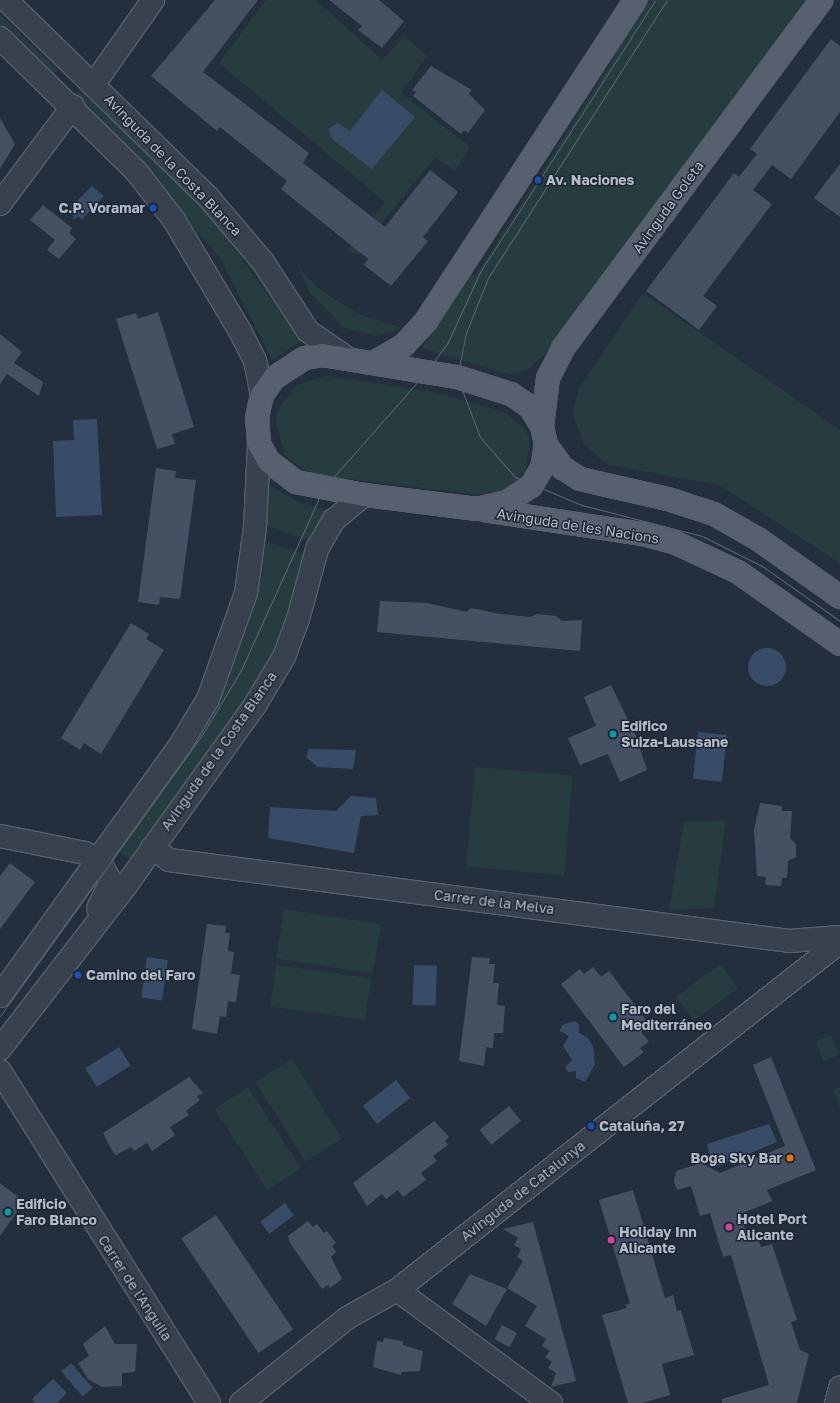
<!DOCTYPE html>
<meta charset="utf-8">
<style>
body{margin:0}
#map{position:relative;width:840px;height:1403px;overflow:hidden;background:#242f3e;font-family:"Golos Text",sans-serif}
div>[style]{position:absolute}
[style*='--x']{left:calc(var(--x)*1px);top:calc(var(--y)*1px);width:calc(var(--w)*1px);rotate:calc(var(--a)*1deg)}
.green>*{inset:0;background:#263c3f;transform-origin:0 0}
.water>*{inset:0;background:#394c67;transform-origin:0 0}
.round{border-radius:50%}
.building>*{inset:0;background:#455162;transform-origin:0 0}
.roads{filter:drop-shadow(1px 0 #565f6c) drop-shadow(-1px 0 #565f6c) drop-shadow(0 1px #565f6c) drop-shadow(0 -1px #565f6c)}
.minor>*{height:22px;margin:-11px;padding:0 11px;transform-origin:11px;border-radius:11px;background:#38414e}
.major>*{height:22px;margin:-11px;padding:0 11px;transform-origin:11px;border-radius:11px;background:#56606e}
.tram>*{height:1px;margin:-0.5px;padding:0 0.5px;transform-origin:0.5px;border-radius:0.5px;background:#5a6575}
.dots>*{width:11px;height:11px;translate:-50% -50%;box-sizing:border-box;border:2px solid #1d2633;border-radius:50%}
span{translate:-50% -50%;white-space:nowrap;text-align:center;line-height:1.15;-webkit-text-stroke:3px #1d2633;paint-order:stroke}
.street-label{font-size:14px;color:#b4bcc9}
.poi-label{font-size:14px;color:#b4bcc9;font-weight:700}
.left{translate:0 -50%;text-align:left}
.right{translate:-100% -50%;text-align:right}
</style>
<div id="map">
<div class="green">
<i style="clip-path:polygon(266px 0,316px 0,382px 60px,404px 36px,427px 56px,401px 93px,470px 147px,455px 171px,435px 157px,357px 254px,346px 251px,385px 202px,219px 63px)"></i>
<i style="clip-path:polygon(646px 0,806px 0,544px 354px,530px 368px,511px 375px,422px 348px,469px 273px,475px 276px,615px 57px,611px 53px)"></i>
<i style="clip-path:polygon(0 14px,58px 70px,52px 79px,0 29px)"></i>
<i style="clip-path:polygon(84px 89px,211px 216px,301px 341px,272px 360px,220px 258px,74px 93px)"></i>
<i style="clip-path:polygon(299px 268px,323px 292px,361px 315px,402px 328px,376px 336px,344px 328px,310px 293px)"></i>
<i style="clip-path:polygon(643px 293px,840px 430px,840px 563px,719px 485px,609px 465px,584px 445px,573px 415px,578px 390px)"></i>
<i style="clip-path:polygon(326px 376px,435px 392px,506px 413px,526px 430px,530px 443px,525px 470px,510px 487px,497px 494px,483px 495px,309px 474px,285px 455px,276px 423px,279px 408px,297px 385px)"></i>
<i style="clip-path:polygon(269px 485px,300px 503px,333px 511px,311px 542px,263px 524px)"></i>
<i style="clip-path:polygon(262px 540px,306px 555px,288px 623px,262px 681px,132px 861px,117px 851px,215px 705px,238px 648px,252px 596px)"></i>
<i style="left:475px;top:767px;width:98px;height:100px;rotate:5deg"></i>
<i style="clip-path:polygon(726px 820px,714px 908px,669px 910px,684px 822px)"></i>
<i style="left:284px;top:909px;width:98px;height:50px;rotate:9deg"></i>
<i style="left:720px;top:964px;width:30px;height:55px;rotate:53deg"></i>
<i style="left:276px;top:965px;width:96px;height:42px;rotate:8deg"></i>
<i style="left:831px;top:1035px;width:21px;height:17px;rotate:67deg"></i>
<i style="left:292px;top:1059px;width:94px;height:43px;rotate:58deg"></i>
<i style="left:248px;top:1087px;width:97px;height:40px;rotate:57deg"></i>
<i style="clip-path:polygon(840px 1087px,840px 1107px,833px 1090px)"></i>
</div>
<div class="water">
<i style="clip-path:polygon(382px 90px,415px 117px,372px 169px,332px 139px,328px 129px,338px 123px,350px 131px)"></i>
<i style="clip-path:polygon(92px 186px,104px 196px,82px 219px,78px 216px,74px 220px,71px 207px)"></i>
<i style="clip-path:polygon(97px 419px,102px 515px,56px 517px,53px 441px,74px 440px,73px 420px)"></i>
<i class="round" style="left:748px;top:648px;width:38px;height:38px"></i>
<i style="left:698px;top:732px;width:29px;height:47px;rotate:6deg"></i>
<i style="clip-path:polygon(309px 749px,356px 750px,353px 769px,318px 767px,306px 757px)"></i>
<i style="clip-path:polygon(351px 796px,376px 798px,378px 815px,361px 816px,354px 853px,268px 838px,270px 807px,336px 811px)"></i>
<i style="left:147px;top:957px;width:21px;height:41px;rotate:8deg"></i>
<i style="left:414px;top:965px;width:23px;height:40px;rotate:2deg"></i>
<i style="clip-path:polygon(574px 1021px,579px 1024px,579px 1033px,587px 1037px,593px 1046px,595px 1064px,585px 1082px,576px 1078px,576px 1071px,568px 1072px,565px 1067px,572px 1060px,563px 1046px,569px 1036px,560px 1031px,562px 1025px)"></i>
<i style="left:119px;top:1047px;width:22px;height:40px;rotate:58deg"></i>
<i style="left:396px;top:1080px;width:23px;height:42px;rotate:52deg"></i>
<i style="clip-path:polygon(769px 1124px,777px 1142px,717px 1167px,711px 1164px,707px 1144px)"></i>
<i style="left:285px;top:1203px;width:15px;height:31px;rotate:53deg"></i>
<i style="left:71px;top:1363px;width:33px;height:13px;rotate:49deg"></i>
<i style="clip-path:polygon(53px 1379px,67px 1393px,57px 1403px,35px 1403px,32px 1399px)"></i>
</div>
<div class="building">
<i style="clip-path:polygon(215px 0,258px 0,203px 72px,309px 153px,303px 163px,385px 227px,430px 170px,458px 192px,423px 237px,428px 241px,391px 286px,364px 265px,368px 259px,281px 189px,287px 181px,220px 127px,217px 131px,151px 76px)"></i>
<i style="clip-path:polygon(329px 0,379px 0,404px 21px,382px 48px,358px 30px,362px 26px)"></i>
<i style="clip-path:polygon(831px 39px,840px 46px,840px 112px,791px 179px,772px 165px,753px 190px,772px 204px,703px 296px,717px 306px,699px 330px,646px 291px,734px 173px,739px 177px,757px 154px,750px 149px)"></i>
<i style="clip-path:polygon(431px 66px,472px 90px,469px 94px,485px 110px,468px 133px,464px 130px,461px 134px,413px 96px,416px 92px,412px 90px)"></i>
<i style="clip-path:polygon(0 118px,15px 144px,0 169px)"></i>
<i style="clip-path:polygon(840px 164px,840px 217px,814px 198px)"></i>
<i style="clip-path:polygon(43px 205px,72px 228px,69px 233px,76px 239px,59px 259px,47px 250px,55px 240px,30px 220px)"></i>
<i style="clip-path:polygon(158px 312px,194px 427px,172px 434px,175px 444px,157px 449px,116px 319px,136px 313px,138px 319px)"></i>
<i style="clip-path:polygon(0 334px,22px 352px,14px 363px,43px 382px,39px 396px,7px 374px,0 384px)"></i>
<i style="clip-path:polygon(156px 468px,176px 471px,175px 478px,196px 480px,180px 599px,160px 597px,159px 605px,138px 602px)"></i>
<i style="clip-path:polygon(380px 601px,427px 603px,467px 612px,471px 608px,500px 614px,530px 617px,537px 614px,556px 616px,562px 621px,582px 620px,580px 651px,377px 632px)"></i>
<i style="clip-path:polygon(131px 623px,149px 634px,146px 639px,164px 650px,101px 754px,84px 743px,80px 750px,61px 738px)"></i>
<i style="clip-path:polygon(611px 685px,636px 736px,647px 770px,620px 782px,608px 754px,580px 765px,568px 738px,596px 726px,584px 697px)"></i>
<i style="clip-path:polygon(760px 803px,782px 806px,782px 811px,792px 811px,790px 838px,796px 844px,796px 857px,788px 861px,787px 878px,782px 878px,781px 886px,765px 885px,766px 877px,757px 876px,754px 830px)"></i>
<i style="clip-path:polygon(10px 863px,35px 882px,0 929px,0 876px)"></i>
<i style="clip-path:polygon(207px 924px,226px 926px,225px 933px,230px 933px,228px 951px,234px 952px,231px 974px,240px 975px,236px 1002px,228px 1001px,226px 1017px,220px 1016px,217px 1034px,192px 1029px)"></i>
<i style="clip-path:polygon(472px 957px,490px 958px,489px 964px,495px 964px,493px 983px,499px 983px,497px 1005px,505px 1006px,503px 1033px,494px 1033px,493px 1048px,486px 1047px,484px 1066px,459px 1061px)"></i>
<i style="clip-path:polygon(593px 967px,601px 977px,609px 971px,650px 1025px,641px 1032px,649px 1042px,640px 1048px,644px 1052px,624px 1067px,561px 984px,580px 969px,584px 974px)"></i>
<i style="clip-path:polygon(771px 1057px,816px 1170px,767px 1190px,772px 1201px,741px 1214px,749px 1242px,758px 1239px,761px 1247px,772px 1244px,797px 1320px,791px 1322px,800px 1350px,809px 1354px,797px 1403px,722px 1403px,722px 1399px,769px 1385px,731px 1255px,723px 1257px,710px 1213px,700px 1216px,691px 1186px,677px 1190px,674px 1181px,676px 1171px,701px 1163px,720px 1173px,785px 1146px,753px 1065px)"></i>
<i style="clip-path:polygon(189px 1077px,203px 1093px,197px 1096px,200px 1100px,186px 1111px,189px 1115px,170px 1127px,175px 1135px,152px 1151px,147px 1143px,134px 1151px,131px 1147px,116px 1155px,113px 1152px,103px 1133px)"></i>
<i style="left:509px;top:1106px;width:19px;height:38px;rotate:51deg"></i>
<i style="clip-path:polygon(434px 1121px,449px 1137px,445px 1141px,448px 1145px,433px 1156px,437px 1161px,421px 1173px,426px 1180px,403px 1197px,398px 1190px,386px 1199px,382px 1194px,367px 1206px,353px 1183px)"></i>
<i style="clip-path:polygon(0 1183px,21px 1199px,17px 1207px,19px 1209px,0 1236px)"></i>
<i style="clip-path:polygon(633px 1190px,665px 1298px,673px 1295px,677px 1311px,681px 1310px,694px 1355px,662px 1364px,670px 1395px,642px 1403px,628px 1403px,602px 1315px,627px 1308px,625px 1305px,630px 1303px,599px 1200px)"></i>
<i style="left:216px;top:1215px;width:138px;height:42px;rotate:56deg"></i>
<i style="clip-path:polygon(308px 1221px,313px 1227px,317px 1224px,324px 1233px,327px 1231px,336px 1243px,332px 1246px,336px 1252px,331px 1257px,342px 1279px,330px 1288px,328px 1285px,322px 1289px,290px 1243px,288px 1236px)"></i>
<i style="clip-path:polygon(533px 1222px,576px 1381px,551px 1387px,556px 1373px,548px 1368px,552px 1362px,545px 1357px,550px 1351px,542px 1346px,546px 1339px,525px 1326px,537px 1306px,507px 1288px,523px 1261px,517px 1257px,521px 1249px,514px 1245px,518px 1238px,503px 1229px)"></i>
<i style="clip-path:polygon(470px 1274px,507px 1289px,486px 1326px,452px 1304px)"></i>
<i style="left:502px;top:1325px;width:17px;height:16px;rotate:28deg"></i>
<i style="clip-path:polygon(105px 1326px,115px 1344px,137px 1344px,135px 1372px,122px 1373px,122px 1386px,102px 1387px,88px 1379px,78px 1363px,89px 1356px,83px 1344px)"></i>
<i style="clip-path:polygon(384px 1338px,403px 1341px,403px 1345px,423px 1351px,420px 1371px,401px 1372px,401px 1375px,373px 1367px,377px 1341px,383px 1342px)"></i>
</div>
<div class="roads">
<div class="minor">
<i style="--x:6;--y:0;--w:282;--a:44.3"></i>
<i style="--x:208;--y:197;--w:85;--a:49.8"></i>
<i style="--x:263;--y:262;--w:82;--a:56.9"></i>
<i style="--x:308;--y:331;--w:44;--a:34.8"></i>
<i style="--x:0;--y:38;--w:190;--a:44.4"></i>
<i style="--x:136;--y:171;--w:62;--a:52.2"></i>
<i style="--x:174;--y:220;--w:129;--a:59.3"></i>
<i style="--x:240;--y:331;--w:33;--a:63"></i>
<i style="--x:255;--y:360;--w:36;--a:79"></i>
<i style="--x:94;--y:84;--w:103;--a:-54.9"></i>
<i style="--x:0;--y:204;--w:122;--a:-53.3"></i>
<i style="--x:0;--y:836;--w:87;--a:11.3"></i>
<i style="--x:85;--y:853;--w:16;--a:27"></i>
<i style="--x:152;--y:848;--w:21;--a:35"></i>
<i style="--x:169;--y:860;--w:625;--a:7.44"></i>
<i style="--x:789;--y:941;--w:51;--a:-4.5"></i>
<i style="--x:98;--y:908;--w:29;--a:-63"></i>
<i style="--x:111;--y:882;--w:25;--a:-119"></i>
<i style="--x:0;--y:996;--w:310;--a:-54.3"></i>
<i style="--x:181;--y:744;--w:52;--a:-59"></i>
<i style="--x:208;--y:699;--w:113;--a:-70.3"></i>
<i style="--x:246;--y:593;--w:67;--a:-82.2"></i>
<i style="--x:255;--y:527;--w:83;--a:-87.2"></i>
<i style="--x:0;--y:1049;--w:208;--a:-52.4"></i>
<i style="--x:127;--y:884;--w:220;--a:-54.4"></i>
<i style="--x:255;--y:705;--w:56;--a:-58.9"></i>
<i style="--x:284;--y:657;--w:40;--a:-69.8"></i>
<i style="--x:298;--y:619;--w:73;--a:-74.8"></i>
<i style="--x:317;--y:549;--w:34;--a:-60"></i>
<i style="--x:334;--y:520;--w:39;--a:-40"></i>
<i style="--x:0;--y:1071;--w:392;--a:57.8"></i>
<i style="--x:397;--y:1290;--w:191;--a:36.3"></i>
<i style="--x:241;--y:1403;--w:136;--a:-38.7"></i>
<i style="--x:347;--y:1318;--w:57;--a:-29.2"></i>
<i style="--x:397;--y:1290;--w:563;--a:-38.15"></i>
<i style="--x:836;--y:1403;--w:16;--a:-75"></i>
</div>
<div class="major">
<i style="--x:322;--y:355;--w:137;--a:9.3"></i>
<i style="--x:457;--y:377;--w:57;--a:17.5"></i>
<i style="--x:511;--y:394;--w:23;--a:34"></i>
<i style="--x:530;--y:407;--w:22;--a:58"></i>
<i style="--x:542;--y:426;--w:19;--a:78"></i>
<i style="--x:546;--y:445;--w:23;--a:100"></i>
<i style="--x:542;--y:468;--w:21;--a:121"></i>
<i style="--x:531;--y:486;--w:29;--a:146"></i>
<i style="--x:507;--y:502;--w:31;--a:167"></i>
<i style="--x:477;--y:509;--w:114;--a:-172.9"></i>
<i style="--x:364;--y:495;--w:69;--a:-169.2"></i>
<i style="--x:296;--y:482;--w:34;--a:-143"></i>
<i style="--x:269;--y:462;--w:21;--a:-119"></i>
<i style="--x:259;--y:444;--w:26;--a:-94"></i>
<i style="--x:257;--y:418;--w:24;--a:-78"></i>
<i style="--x:262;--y:395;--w:21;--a:-55"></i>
<i style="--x:274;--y:378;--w:37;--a:-33"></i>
<i style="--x:305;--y:358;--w:17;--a:-10"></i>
<i style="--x:375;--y:362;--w:34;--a:-30"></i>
<i style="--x:404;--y:345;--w:33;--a:-47"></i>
<i style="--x:426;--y:321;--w:383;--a:-56.9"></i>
<i style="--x:542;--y:426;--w:48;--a:-82.9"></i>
<i style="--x:548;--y:378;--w:34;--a:-63"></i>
<i style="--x:563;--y:348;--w:433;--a:-53.4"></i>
<i style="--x:546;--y:445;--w:29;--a:54"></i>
<i style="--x:563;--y:468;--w:20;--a:33"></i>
<i style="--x:580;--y:479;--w:90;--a:12.8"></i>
<i style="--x:668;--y:499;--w:48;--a:18.1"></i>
<i style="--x:714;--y:514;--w:51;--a:29.6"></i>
<i style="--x:758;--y:539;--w:100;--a:35.3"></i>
<i style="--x:484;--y:510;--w:161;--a:8.6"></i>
<i style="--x:643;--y:534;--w:34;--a:15"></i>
<i style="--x:676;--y:543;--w:68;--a:25.1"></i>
<i style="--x:738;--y:572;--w:125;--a:35.2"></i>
</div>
</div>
<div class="tram">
<i style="--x:667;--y:0;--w:331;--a:122.8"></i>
<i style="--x:488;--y:278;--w:59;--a:111.8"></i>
<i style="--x:466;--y:333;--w:45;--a:101.6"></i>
<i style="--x:457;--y:377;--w:64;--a:69"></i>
<i style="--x:480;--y:437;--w:53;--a:48.8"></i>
<i style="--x:515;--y:477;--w:73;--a:22.7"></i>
<i style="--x:582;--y:505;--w:124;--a:14.5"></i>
<i style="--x:702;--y:536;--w:67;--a:26.6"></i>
<i style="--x:762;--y:566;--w:95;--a:35.2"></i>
<i style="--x:0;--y:1016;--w:346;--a:-54.3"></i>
<i style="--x:202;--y:735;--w:76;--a:-59"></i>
<i style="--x:241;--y:670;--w:199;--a:-65.6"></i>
<i style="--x:323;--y:489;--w:157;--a:-48.6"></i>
<i style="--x:427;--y:371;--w:36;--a:-54"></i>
<i style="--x:448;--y:342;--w:77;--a:-65.4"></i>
<i style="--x:480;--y:272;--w:323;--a:-57.2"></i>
</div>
<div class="dots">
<i style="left:538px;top:180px;background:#1a4fb4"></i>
<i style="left:153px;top:208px;background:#1a4fb4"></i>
<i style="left:613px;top:734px;background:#0f9aa8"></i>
<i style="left:78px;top:975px;background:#1a4fb4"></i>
<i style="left:613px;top:1017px;background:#0f9aa8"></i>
<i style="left:591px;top:1126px;background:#1a4fb4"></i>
<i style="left:790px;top:1158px;background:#e8710a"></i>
<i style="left:8px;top:1212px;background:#0f9aa8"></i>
<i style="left:729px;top:1227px;background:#d1479c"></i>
<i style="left:611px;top:1240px;background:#d1479c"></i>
</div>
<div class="street-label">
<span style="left:173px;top:165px;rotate:46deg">Avinguda de la Costa Blanca</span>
<span style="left:668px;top:207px;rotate:-54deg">Avinguda Goleta</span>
<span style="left:578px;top:526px;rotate:9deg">Avinguda de les Nacions</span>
<span style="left:219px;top:751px;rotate:-55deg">Avinguda de la Costa Blanca</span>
<span style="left:494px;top:902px;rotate:7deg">Carrer de la Melva</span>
<span style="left:523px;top:1191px;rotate:-38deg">Avinguda de Catalunya</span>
<span style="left:135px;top:1288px;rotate:57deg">Carrer de l'Anguila</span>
</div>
<div class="poi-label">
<span class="left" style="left:546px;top:180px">Av. Naciones</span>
<span class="right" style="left:145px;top:208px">C.P. Voramar</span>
<span class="left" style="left:621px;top:734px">Edifico<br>Suiza-Laussane</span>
<span class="left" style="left:86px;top:975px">Camino del Faro</span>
<span class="left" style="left:621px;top:1017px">Faro del<br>Mediterráneo</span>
<span class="left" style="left:599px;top:1126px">Cataluña, 27</span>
<span class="right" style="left:782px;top:1158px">Boga Sky Bar</span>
<span class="left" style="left:16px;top:1212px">Edificio<br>Faro Blanco</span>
<span class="left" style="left:737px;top:1227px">Hotel Port<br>Alicante</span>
<span class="left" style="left:619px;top:1240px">Holiday Inn<br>Alicante</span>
</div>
</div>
